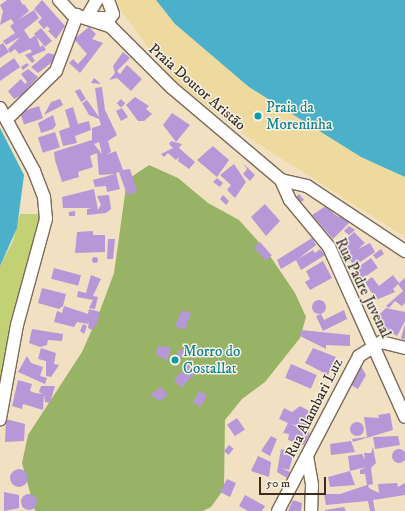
<!DOCTYPE html>
<meta charset="utf-8">
<style>
body{margin:0}
#map{position:relative;width:405px;height:511px;overflow:hidden;background:#f2e0c3;font-family:"IM FELL DW Pica",serif}
div>[style]{position:absolute}
[style*='--x']{left:calc(var(--x)*1px);top:calc(var(--y)*1px);width:calc(var(--w)*1px);rotate:calc(var(--a)*1deg)}
.green>*{inset:0;background:#c1d173}
.forest>*{inset:0;background:#98b365}
.sand>*{inset:0;background:#eeda9e}
.water>*{inset:0;background:#4bb1ca}
.building>*{inset:0;background:#b698d8;transform-origin:0 0}
.round{border-radius:50%}
.roads{filter:drop-shadow(1px 0 #7b6a58) drop-shadow(-1px 0 #7b6a58) drop-shadow(0 1px #7b6a58) drop-shadow(0 -1px #7b6a58)}
.minor>*{height:12px;margin:-6px;padding:0 6px;transform-origin:6px;border-radius:6px;background:#fff}
.dots>*{width:11px;height:11px;translate:-50% -50%;box-sizing:border-box;border:2px solid #f7f3e8;border-radius:50%}
span{translate:-50% -50%;white-space:nowrap;text-align:center;line-height:1.15;-webkit-text-stroke:3px #f7f3e8;paint-order:stroke}
.street-label{font-size:15px;color:#3b2a1e}
.culture-label{font-size:15px;color:#0d838f}
.left{translate:0 -50%;text-align:left}
.scale{position:absolute;left:259px;top:477px;width:67px;height:18px;box-sizing:border-box;border:2px solid #3b2a1e;border-top:0;padding-left:5px;font-size:12px;line-height:14px;white-space:nowrap;color:#3b2a1e;-webkit-text-stroke:3px #f7f3e8;paint-order:stroke}
</style>
<div id="map">
<div class="green">
<i style="clip-path:polygon(20px 214px,46px 214px,0 419px,0 266px,13px 241px)"></i>
</div>
<div class="forest">
<i style="clip-path:polygon(149px 165px,178px 178px,208px 203px,239px 220px,266px 250px,295px 293px,306px 317px,300px 338px,265px 382px,242px 399px,225px 420px,224px 489px,211px 507px,203px 511px,35px 511px,22px 463px,28px 435px,82px 352px,98px 316px,114px 273px,127px 180px)"></i>
</div>
<div class="sand">
<i style="clip-path:polygon(113px 0,156px 0,175px 24px,249px 87px,361px 157px,405px 177px,405px 237px,246px 136px,172px 79px)"></i>
</div>
<div class="water">
<i style="clip-path:polygon(156px 0,405px 0,405px 177px,361px 157px,249px 87px,175px 24px)"></i>
<i style="clip-path:polygon(0 128px,24px 175px,17px 228px,0 266px)"></i>
</div>
<div class="building">
<i style="clip-path:polygon(7px 0,20px 0,23px 5px,17px 9px,24px 4px,29px 11px,18px 20px,34px 10px,39px 18px,24px 30px,30px 39px,36px 35px,40px 47px,43px 45px,46px 50px,32px 56px,35px 61px,32px 63px,25px 55px,32px 52px,30px 49px,19px 54px,15px 49px,10px 53px,8px 49px,20px 37px,6px 45px,3px 41px,15px 33px,10px 26px,14px 23px,11px 19px,0 25px,3px 11px,0 5px)"></i>
<i style="clip-path:polygon(42px 0,65px 26px,56px 39px,48px 31px,50px 29px,47px 26px,44px 29px,38px 22px,42px 18px,34px 9px)"></i>
<i style="clip-path:polygon(89px 27px,96px 34px,92px 39px,103px 43px,80px 73px,69px 63px,73px 59px,78px 64px,87px 54px,74px 39px)"></i>
<i style="left:41px;top:28px;width:17px;height:9px;rotate:50deg"></i>
<i style="clip-path:polygon(3px 43px,9px 52px,0 58px,0 45px)"></i>
<i style="clip-path:polygon(123px 52px,130px 58px,117px 71px,120px 74px,127px 65px,142px 79px,131px 91px,117px 78px,109px 80px,115px 73px,113px 66px)"></i>
<i style="clip-path:polygon(48px 53px,60px 56px,38px 73px,31px 67px)"></i>
<i style="clip-path:polygon(14px 58px,20px 67px,0 81px,0 68px)"></i>
<i style="clip-path:polygon(27px 63px,29px 65px,23px 70px,21px 67px)"></i>
<i style="clip-path:polygon(28px 69px,38px 77px,22px 95px,14px 99px,8px 91px,21px 79px,25px 84px,27px 82px,21px 74px)"></i>
<i style="clip-path:polygon(94px 78px,101px 84px,91px 83px)"></i>
<i style="clip-path:polygon(evenodd,102px 87px,105px 110px,117px 135px,108px 141px,111px 152px,106px 155px,116px 151px,123px 170px,130px 169px,137px 192px,130px 194px,127px 195px,119px 172px,116px 173px,120px 189px,107px 192px,106px 186px,95px 187px,93px 180px,115px 174px,99px 175px,97px 153px,90px 156px,93px 167px,78px 172px,79px 177px,62px 182px,55px 160px,54px 152px,92px 140px,92px 128px,101px 125px,99px 119px,89px 115px,82px 103px,87px 100px,99px 117px,95px 88px,102px 87px,99px 142px,102px 154px,94px 144px,99px 142px)"></i>
<i style="clip-path:polygon(80px 89px,86px 99px,81px 102px,75px 91px)"></i>
<i style="clip-path:polygon(135px 97px,149px 106px,146px 109px,152px 114px,144px 121px,138px 121px,126px 105px)"></i>
<i style="clip-path:polygon(60px 99px,63px 105px,44px 115px,51px 102px)"></i>
<i style="left:121px;top:99px;width:6px;height:6px;rotate:45deg"></i>
<i style="left:39px;top:106px;width:13px;height:20px;rotate:72deg"></i>
<i style="clip-path:polygon(73px 107px,78px 124px,89px 121px,91px 130px,75px 136px,72px 126px,77px 143px,63px 146px,59px 131px,70px 127px,65px 110px)"></i>
<i style="clip-path:polygon(122px 108px,128px 117px,121px 121px,116px 111px)"></i>
<i style="clip-path:polygon(172px 113px,190px 125px,176px 142px,163px 125px)"></i>
<i style="clip-path:polygon(53px 115px,56px 125px,53px 129px,41px 133px,38px 123px)"></i>
<i style="left:55px;top:132px;width:16px;height:18px;rotate:72deg"></i>
<i style="clip-path:polygon(171px 141px,182px 144px,179px 148px,195px 162px,189px 169px,178px 161px,179px 157px,176px 160px,168px 153px,164px 157px,161px 154px,173px 148px,169px 144px)"></i>
<i style="clip-path:polygon(213px 146px,229px 160px,217px 177px,197px 160px)"></i>
<i style="clip-path:polygon(243px 163px,255px 175px,250px 181px,243px 174px,247px 169px)"></i>
<i style="clip-path:polygon(234px 164px,246px 182px,235px 198px,227px 190px,231px 185px,220px 175px)"></i>
<i style="clip-path:polygon(217px 178px,223px 183px,220px 187px,213px 182px)"></i>
<i style="clip-path:polygon(94px 189px,98px 210px,101px 205px,97px 196px,109px 195px,111px 209px,106px 213px,87px 215px,87px 209px,92px 208px,63px 208px,62px 197px)"></i>
<i style="clip-path:polygon(299px 194px,304px 200px,301px 202px,296px 197px)"></i>
<i style="clip-path:polygon(223px 195px,229px 201px,226px 205px,220px 199px)"></i>
<i style="clip-path:polygon(265px 204px,280px 221px,266px 236px,251px 217px)"></i>
<i style="clip-path:polygon(326px 206px,334px 214px,339px 217px,342px 214px,351px 221px,333px 239px,312px 215px)"></i>
<i style="clip-path:polygon(75px 211px,75px 216px,69px 216px,69px 212px)"></i>
<i style="clip-path:polygon(349px 226px,355px 230px,349px 235px,344px 231px)"></i>
<i style="clip-path:polygon(93px 231px,93px 235px,105px 235px,105px 252px,75px 253px,77px 232px)"></i>
<i style="clip-path:polygon(354px 232px,365px 243px,358px 249px,370px 243px,375px 252px,354px 266px,340px 245px)"></i>
<i style="clip-path:polygon(312px 238px,316px 245px,298px 259px,313px 250px,315px 253px,320px 249px,325px 255px,301px 270px,296px 260px,281px 269px,277px 260px)"></i>
<i style="clip-path:polygon(108px 239px,115px 239px,113px 259px,107px 259px)"></i>
<i style="left:260px;top:242px;width:18px;height:8px;rotate:49deg"></i>
<i style="clip-path:polygon(381px 249px,384px 254px,376px 259px,373px 255px)"></i>
<i class="round" style="left:92px;top:257px;width:6px;height:6px"></i>
<i style="left:371px;top:258px;width:12px;height:20px;rotate:55deg"></i>
<i style="clip-path:polygon(323px 261px,332px 278px,310px 290px,305px 282px,310px 279px,306px 271px)"></i>
<i style="left:54px;top:268px;width:28px;height:11px;rotate:15deg"></i>
<i style="clip-path:polygon(91px 275px,101px 279px,93px 296px,98px 297px,95px 309px,89px 308px,93px 300px,77px 297px,78px 291px,86px 293px)"></i>
<i style="clip-path:polygon(393px 275px,399px 283px,405px 278px,405px 303px,402px 306px,395px 301px,389px 308px,386px 306px,403px 291px,398px 284px,393px 289px,395px 292px,376px 300px,365px 282px,372px 277px,379px 286px)"></i>
<i style="clip-path:polygon(42px 288px,66px 294px,63px 306px,59px 309px,38px 303px)"></i>
<i class="round" style="left:312px;top:300px;width:14px;height:14px"></i>
<i style="clip-path:polygon(64px 306px,88px 314px,89px 309px,100px 312px,97px 323px,92px 330px,88px 328px,89px 321px,88px 324px,77px 322px,74px 327px,54px 322px,57px 311px,62px 313px)"></i>
<i style="clip-path:polygon(386px 308px,405px 312px,405px 321px,397px 336px,373px 321px)"></i>
<i style="clip-path:polygon(182px 310px,191px 313px,185px 330px,175px 326px)"></i>
<i style="clip-path:polygon(344px 310px,347px 319px,323px 331px,316px 316px,321px 314px,324px 320px)"></i>
<i style="clip-path:polygon(83px 324px,87px 326px,84px 334px,80px 331px)"></i>
<i style="clip-path:polygon(405px 324px,405px 338px,404px 340px,401px 338px)"></i>
<i style="clip-path:polygon(32px 329px,63px 334px,62px 341px,48px 340px,47px 345px,40px 347px,29px 343px)"></i>
<i style="clip-path:polygon(301px 330px,350px 335px,350px 346px,326px 345px,326px 349px,300px 336px)"></i>
<i style="clip-path:polygon(158px 346px,171px 347px,167px 361px,156px 354px)"></i>
<i style="clip-path:polygon(41px 348px,56px 353px,54px 364px,59px 365px,51px 377px,46px 376px,46px 361px,38px 359px)"></i>
<i style="clip-path:polygon(313px 348px,336px 357px,328px 375px,305px 363px)"></i>
<i class="round" style="left:176.5px;top:349.5px;width:7px;height:7px"></i>
<i style="clip-path:polygon(27px 356px,31px 363px,43px 367px,40px 376px,47px 378px,45px 384px,18px 372px)"></i>
<i style="left:291px;top:364px;width:28px;height:15px;rotate:23deg"></i>
<i style="clip-path:polygon(190px 365px,196px 372px,182px 387px,179px 386px,174px 379px)"></i>
<i style="clip-path:polygon(361px 366px,366px 375px,358px 389px,351px 385px)"></i>
<i style="clip-path:polygon(18px 380px,32px 384px,30px 391px,35px 393px,43px 394px,39px 392px,41px 386px,55px 386px,50px 403px,45px 402px,44px 394px,43px 410px,23px 404px,22px 409px,12px 406px)"></i>
<i style="clip-path:polygon(161px 387px,168px 395px,160px 401px,150px 395px)"></i>
<i style="left:199px;top:391px;width:9px;height:13px;rotate:27deg"></i>
<i style="clip-path:polygon(300px 406px,311px 412px,309px 418px,313px 421px,309px 428px,291px 424px,310px 433px,304px 445px,288px 440px,289px 434px,283px 433px,288px 423px,279px 419px,284px 408px,292px 412px)"></i>
<i style="clip-path:polygon(390px 413px,393px 430px,353px 442px,352px 439px,367px 437px,364px 417px,379px 418px,378px 415px)"></i>
<i style="left:237px;top:418px;width:14px;height:12px;rotate:56deg"></i>
<i style="clip-path:polygon(6px 419px,25px 424px,24px 441px,5px 442px)"></i>
<i class="round" style="left:350px;top:422px;width:14px;height:14px"></i>
<i style="clip-path:polygon(271px 436px,277px 439px,270px 456px,261px 451px)"></i>
<i style="clip-path:polygon(398px 436px,400px 445px,375px 449px,373px 437px)"></i>
<i style="clip-path:polygon(351px 441px,355px 452px,331px 455px,330px 444px)"></i>
<i style="left:229px;top:445px;width:6px;height:8px;rotate:39deg"></i>
<i style="clip-path:polygon(373px 447px,376px 463px,371px 468px,373px 484px,368px 485px,369px 488px,379px 493px,378px 484px,397px 483px,398px 487px,405px 483px,405px 495px,373px 500px,375px 511px,370px 511px,368px 501px,326px 505px,324px 494px,340px 494px,367px 485px,365px 474px,360px 474px,360px 470px,366px 467px,350px 471px,348px 456px,362px 454px,365px 460px,364px 453px,371px 453px)"></i>
<i class="round" style="left:392px;top:449px;width:14px;height:14px"></i>
<i style="clip-path:polygon(281px 449px,294px 453px,289px 470px,281px 468px,290px 472px,287px 478px,277px 472px)"></i>
<i style="clip-path:polygon(258px 456px,271px 462px,269px 477px,251px 471px)"></i>
<i class="round" style="left:10px;top:469px;width:18px;height:18px"></i>
<i style="clip-path:polygon(350px 471px,355px 485px,330px 487px,328px 477px)"></i>
<i style="clip-path:polygon(227px 479px,236px 483px,230px 497px,220px 492px)"></i>
<i style="clip-path:polygon(4px 492px,19px 495px,19px 508px,4px 511px)"></i>
<i class="round" style="left:21px;top:494px;width:16px;height:16px"></i>
<i style="clip-path:polygon(245px 495px,265px 506px,262px 511px,248px 511px,239px 506px)"></i>
<i style="clip-path:polygon(293px 500px,302px 503px,301px 511px,288px 511px)"></i>
<i style="clip-path:polygon(344px 507px,346px 511px,325px 511px,325px 510px)"></i>
</div>
<div class="roads">
<div class="minor">
<i style="--x:59;--y:0;--w:19;--a:47"></i>
<i style="--x:72;--y:14;--w:40;--a:18"></i>
<i style="--x:110;--y:26;--w:86;--a:45"></i>
<i style="--x:171;--y:87;--w:144;--a:40.2"></i>
<i style="--x:281;--y:180;--w:27;--a:13"></i>
<i style="--x:307;--y:186;--w:118;--a:33.6"></i>
<i style="--x:87;--y:17;--w:20;--a:-60"></i>
<i style="--x:97;--y:18;--w:13;--a:0"></i>
<i style="--x:110;--y:18;--w:5;--a:-53"></i>
<i style="--x:113;--y:14;--w:15;--a:-110"></i>
<i style="--x:0;--y:108;--w:72;--a:61.6"></i>
<i style="--x:34;--y:171;--w:28;--a:69"></i>
<i style="--x:44;--y:197;--w:22;--a:85"></i>
<i style="--x:46;--y:219;--w:110;--a:105.3"></i>
<i style="--x:17;--y:325;--w:96;--a:100.3"></i>
<i style="--x:7;--y:119;--w:69;--a:-44.4"></i>
<i style="--x:56;--y:71;--w:60;--a:-69.4"></i>
<i style="--x:281;--y:180;--w:22;--a:66"></i>
<i style="--x:290;--y:200;--w:61;--a:50.3"></i>
<i style="--x:329;--y:247;--w:186;--a:65.9"></i>
<i style="--x:307;--y:456;--w:29;--a:80"></i>
<i style="--x:312;--y:485;--w:26;--a:92"></i>
<i style="--x:278;--y:511;--w:175;--a:-62.4"></i>
<i style="--x:359;--y:356;--w:26;--a:-32"></i>
<i style="--x:381;--y:342;--w:25;--a:14"></i>
</div>
</div>
<div class="dots">
<i style="left:258px;top:116px;background:#0f9aa8"></i>
<i style="left:175px;top:360px;background:#0f9aa8"></i>
</div>
<div class="street-label">
<span style="left:197px;top:87px;rotate:41deg">Praia Doutor Aristão</span>
<span style="left:363px;top:288px;rotate:64deg">Rua Padre Juvenal</span>
<span style="left:314px;top:408px;rotate:-63deg">Rua Alambari Luz</span>
</div>
<div class="culture-label">
<span class="left" style="left:266px;top:116px">Praia da<br>Moreninha</span>
<span class="left" style="left:183px;top:360px">Morro do<br>Costallat</span>
</div>
<div class="scale">50 m</div>
</div>
